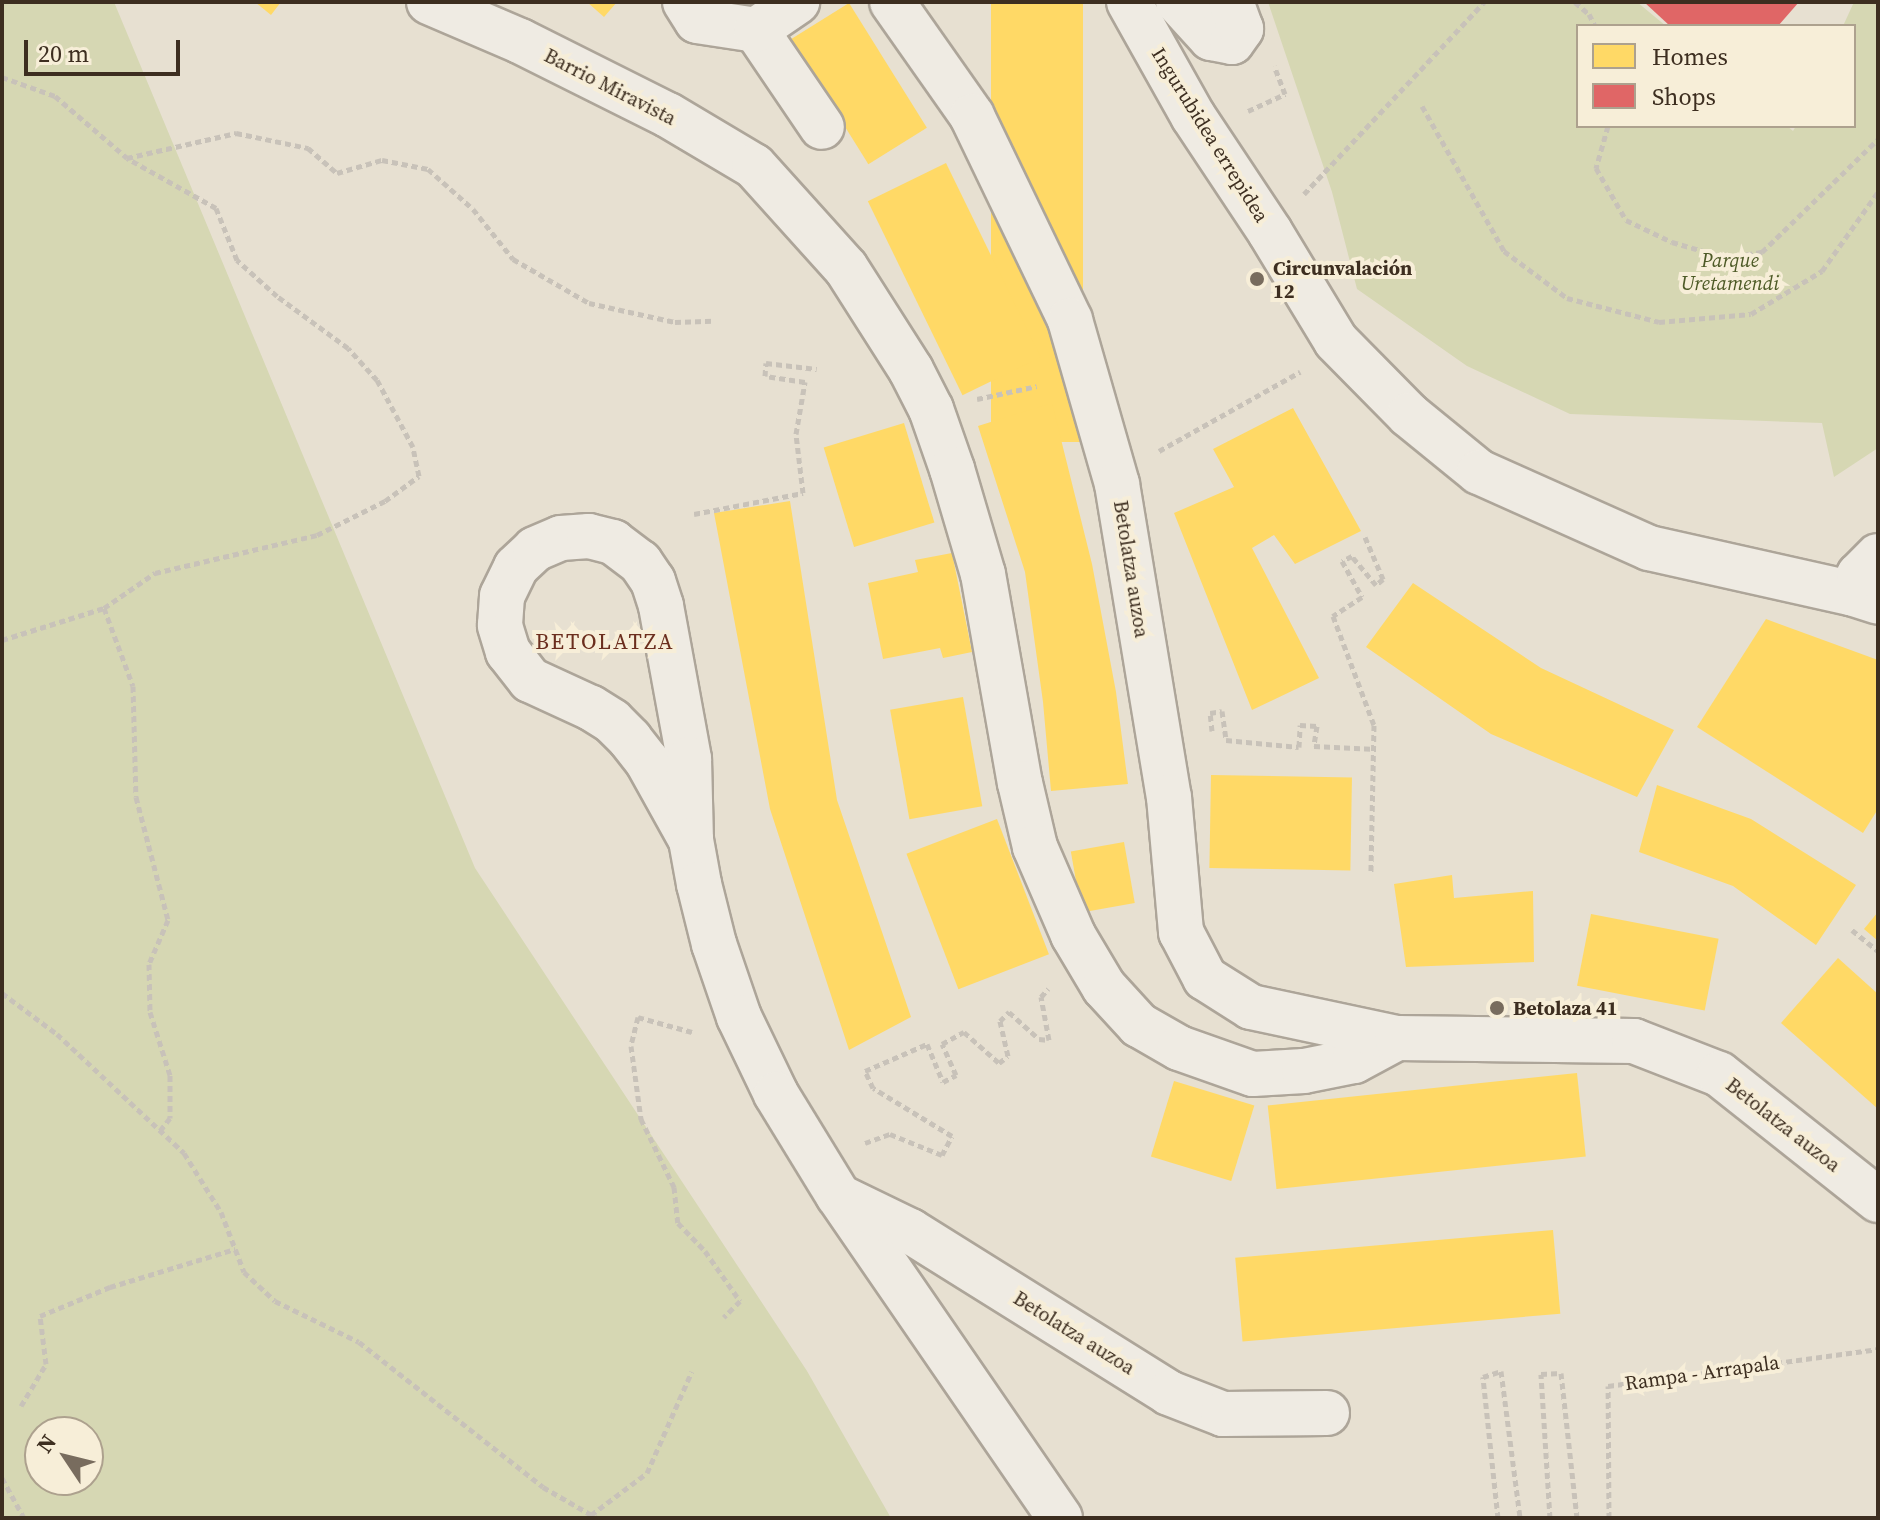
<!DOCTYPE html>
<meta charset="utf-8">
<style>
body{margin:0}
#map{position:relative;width:1880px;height:1520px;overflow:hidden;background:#e7e0d1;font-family:"Source Serif 4",serif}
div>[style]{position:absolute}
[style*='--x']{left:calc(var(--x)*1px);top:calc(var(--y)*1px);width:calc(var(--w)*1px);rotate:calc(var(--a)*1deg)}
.green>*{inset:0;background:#d6d7b3}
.homes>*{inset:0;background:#ffd966;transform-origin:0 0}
.shops>*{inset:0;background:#e06666}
.path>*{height:5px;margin-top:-2.5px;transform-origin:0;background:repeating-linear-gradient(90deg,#c8c2b9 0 6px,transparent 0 10px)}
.roads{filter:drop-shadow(2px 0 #ada599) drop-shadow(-2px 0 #ada599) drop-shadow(0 2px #ada599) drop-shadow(0 -2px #ada599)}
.minor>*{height:44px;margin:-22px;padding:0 22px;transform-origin:22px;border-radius:22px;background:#efebe3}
.dots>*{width:22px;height:22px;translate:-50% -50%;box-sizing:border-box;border:4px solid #f7eed8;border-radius:50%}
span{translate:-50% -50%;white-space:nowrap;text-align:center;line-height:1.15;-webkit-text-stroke:8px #f7eed8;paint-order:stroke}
.street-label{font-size:20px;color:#3d2e20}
.park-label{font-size:20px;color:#4d5a26;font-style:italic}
.poi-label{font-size:20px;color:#3d2e20;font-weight:700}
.left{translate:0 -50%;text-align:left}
.neighbourhood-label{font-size:22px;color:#6b2e1e;letter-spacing:2px}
.frame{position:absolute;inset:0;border:4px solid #3d2e20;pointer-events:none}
.legend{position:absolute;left:1576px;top:24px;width:280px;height:104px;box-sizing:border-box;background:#f7eed8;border:2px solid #ada18e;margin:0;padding:10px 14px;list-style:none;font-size:24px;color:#3d2e20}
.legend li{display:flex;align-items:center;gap:16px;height:40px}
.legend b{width:40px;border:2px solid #ada18e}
.north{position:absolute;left:24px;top:1416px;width:80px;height:80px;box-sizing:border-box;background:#f7eed8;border:2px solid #ada18e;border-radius:50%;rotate:305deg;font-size:22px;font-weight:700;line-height:32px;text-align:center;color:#3d2e20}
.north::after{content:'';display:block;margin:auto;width:28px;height:36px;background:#786c5e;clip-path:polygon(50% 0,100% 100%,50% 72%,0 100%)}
.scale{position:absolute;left:24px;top:40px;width:156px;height:36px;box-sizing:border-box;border:4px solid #3d2e20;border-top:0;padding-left:10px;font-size:24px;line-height:28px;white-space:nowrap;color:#3d2e20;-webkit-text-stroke:6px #f7eed8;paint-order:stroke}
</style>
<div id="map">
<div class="green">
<i style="clip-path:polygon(evenodd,2px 2px,114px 2px,475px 868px,807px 1371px,891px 1518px,2px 1518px,2px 2px,40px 1432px,88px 1432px,88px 1480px,40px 1480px,40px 1432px)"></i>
<i style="clip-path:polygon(1268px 2px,1637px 2px,1666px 26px,1578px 26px,1578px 126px,1787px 126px,1793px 131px,1796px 126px,1854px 126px,1854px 26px,1843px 26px,1854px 2px,1878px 2px,1878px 448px,1834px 477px,1822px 423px,1570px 414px,1467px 366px,1357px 289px,1332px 192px)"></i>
</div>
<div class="homes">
<i style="clip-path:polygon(255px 2px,281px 2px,271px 15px)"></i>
<i style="clip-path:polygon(587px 2px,617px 2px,604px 17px)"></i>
<i style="left:991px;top:2px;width:92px;height:440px"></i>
<i style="left:849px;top:3px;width:147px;height:69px;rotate:58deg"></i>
<i style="left:946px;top:163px;width:216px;height:87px;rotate:64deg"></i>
<i style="clip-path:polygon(1052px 403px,1092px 564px,1116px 692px,1128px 784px,1051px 791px,1043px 702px,1025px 572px,978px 426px)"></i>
<i style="clip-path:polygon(1293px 408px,1361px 531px,1295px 564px,1274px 535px,1252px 548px,1319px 678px,1252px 710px,1174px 513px,1234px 487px,1213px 449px)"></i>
<i style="left:904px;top:423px;width:104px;height:84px;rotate:73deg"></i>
<i style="clip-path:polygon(790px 501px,837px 800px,911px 1017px,849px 1050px,770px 809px,714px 513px)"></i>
<i style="clip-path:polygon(952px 553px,972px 652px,943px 658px,940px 648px,883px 659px,868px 583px,918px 572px,915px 560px)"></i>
<i style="clip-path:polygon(1413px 583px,1541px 668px,1674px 730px,1637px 797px,1491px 734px,1366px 647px)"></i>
<i style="clip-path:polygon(1766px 619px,1878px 660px,1878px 809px,1863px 833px,1697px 727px)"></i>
<i style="left:963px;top:697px;width:111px;height:74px;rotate:80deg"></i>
<i style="left:1211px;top:775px;width:141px;height:93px;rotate:1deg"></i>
<i style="clip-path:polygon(1657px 785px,1751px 819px,1856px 885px,1816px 945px,1733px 886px,1639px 852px)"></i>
<i style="left:997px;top:819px;width:145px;height:97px;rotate:69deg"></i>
<i style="left:1124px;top:842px;width:62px;height:54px;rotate:80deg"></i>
<i style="clip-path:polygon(1452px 875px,1454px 898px,1533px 891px,1534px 962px,1406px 967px,1394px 884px)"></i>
<i style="clip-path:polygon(1878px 912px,1878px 941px,1864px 929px)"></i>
<i style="left:1591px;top:914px;width:130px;height:73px;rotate:11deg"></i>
<i style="clip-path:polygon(1838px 958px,1878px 994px,1878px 1109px,1781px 1023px)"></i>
<i style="left:1577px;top:1073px;width:84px;height:311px;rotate:84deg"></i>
<i style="left:1174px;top:1081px;width:84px;height:79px;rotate:17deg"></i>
<i style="left:1553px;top:1230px;width:84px;height:319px;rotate:85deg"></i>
</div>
<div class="shops">
<i style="clip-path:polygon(1644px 2px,1799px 2px,1778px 26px,1670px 26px)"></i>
</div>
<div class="path">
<i style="--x:1575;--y:2;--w:18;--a:41"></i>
<i style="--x:1589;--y:14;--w:13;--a:63"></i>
<i style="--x:2;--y:77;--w:56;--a:19.7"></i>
<i style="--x:55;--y:96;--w:95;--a:40.7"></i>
<i style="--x:1422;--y:106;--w:167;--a:60.5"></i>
<i style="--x:1504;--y:251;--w:79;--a:36.7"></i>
<i style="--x:1567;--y:298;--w:95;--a:14.6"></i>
<i style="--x:1659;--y:322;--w:92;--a:-5"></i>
<i style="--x:1751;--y:314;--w:83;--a:-31.2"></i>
<i style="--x:1822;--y:271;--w:97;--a:-54.7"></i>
<i style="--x:1248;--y:111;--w:41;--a:-24.7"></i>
<i style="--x:1285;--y:94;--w:30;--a:-111"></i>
<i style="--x:1608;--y:126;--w:44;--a:105.9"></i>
<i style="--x:1596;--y:168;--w:60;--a:60"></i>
<i style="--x:1626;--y:220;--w:51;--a:25.6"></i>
<i style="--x:1672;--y:242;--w:57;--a:16.2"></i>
<i style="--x:1727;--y:258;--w:36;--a:-10"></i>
<i style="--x:1762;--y:252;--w:162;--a:-44.2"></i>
<i style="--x:1304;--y:194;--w:263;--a:-46.8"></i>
<i style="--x:977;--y:399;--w:61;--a:-12.2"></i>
<i style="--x:1159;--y:451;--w:162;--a:-29.3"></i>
<i style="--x:694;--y:514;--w:111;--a:-10.9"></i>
<i style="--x:803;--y:493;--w:59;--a:-96.8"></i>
<i style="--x:796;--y:434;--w:53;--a:-80.2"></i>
<i style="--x:805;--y:382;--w:40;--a:-171.5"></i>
<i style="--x:765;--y:376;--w:13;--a:-86"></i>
<i style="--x:766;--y:363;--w:51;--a:6.7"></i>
<i style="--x:1365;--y:537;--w:46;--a:66.8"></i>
<i style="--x:1383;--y:579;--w:9;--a:139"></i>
<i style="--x:1376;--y:585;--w:38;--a:-130"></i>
<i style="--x:1352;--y:556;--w:11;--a:153"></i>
<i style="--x:1342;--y:561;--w:41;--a:60.9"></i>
<i style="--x:1362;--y:597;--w:35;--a:147"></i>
<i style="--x:1333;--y:616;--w:116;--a:69.4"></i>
<i style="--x:1374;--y:725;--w:149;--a:91.2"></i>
<i style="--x:104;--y:608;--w:83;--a:69.6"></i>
<i style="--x:133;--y:686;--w:111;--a:88.5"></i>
<i style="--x:136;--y:797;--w:127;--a:75.4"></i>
<i style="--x:168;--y:920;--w:48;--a:113.4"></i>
<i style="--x:149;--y:964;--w:48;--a:88.8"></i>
<i style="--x:150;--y:1012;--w:66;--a:72.4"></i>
<i style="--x:170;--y:1075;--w:43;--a:90"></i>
<i style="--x:170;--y:1118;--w:16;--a:128"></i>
<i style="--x:2;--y:640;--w:107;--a:-17.4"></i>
<i style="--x:104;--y:608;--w:62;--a:-34.5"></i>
<i style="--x:155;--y:573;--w:166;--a:-13.2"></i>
<i style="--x:317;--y:535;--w:76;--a:-26.6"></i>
<i style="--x:385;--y:501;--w:42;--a:-36.3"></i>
<i style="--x:419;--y:476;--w:30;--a:-102"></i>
<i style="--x:413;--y:447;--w:76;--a:-118.2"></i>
<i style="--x:377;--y:380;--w:43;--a:-132.2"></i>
<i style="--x:348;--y:348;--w:88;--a:-143.8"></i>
<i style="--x:277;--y:296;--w:54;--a:-138"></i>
<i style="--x:237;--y:260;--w:56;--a:-112"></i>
<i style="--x:216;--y:208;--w:102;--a:-150.7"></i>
<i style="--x:127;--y:158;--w:112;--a:-12.9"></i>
<i style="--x:236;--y:133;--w:74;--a:11.8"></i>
<i style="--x:308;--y:148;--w:38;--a:41"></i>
<i style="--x:337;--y:173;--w:47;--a:-16.1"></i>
<i style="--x:382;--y:160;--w:47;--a:11.1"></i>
<i style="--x:428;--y:169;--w:60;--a:41.6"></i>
<i style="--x:473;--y:209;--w:64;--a:51.3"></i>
<i style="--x:513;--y:259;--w:88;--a:30.1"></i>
<i style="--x:589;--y:303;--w:88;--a:12.5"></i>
<i style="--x:675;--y:322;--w:38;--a:-2"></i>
<i style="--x:1212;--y:731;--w:18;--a:-96"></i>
<i style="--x:1210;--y:713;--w:12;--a:-9"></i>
<i style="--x:1222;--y:711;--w:29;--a:82"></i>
<i style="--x:1226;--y:740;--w:73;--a:5.5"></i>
<i style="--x:1299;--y:747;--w:22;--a:-87"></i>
<i style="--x:1300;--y:725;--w:17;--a:3"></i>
<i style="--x:1317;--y:726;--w:20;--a:99"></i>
<i style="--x:1314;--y:746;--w:62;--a:2.8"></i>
<i style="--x:1852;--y:930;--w:33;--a:39"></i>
<i style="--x:2;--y:993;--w:69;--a:36.7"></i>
<i style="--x:57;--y:1034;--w:174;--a:43.1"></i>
<i style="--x:184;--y:1153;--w:70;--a:57.9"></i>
<i style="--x:221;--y:1212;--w:64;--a:69"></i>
<i style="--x:244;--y:1272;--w:42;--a:43.1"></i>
<i style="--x:275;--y:1301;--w:93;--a:26"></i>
<i style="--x:359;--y:1342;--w:234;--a:38.2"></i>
<i style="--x:543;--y:1487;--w:62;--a:29.9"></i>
<i style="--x:692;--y:1032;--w:56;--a:-164.5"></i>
<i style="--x:638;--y:1017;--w:30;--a:104"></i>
<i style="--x:631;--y:1046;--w:74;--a:82.2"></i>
<i style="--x:641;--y:1119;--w:76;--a:64.1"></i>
<i style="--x:674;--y:1187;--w:36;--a:84"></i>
<i style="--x:678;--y:1223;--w:39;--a:46"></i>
<i style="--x:705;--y:1251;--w:61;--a:55"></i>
<i style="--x:740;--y:1301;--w:23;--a:135"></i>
<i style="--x:865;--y:1143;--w:27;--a:-20"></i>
<i style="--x:890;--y:1134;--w:56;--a:22"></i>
<i style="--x:942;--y:1155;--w:21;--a:-62"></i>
<i style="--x:952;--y:1136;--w:92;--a:-148.7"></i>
<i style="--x:873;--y:1088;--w:19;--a:-115"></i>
<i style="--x:865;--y:1071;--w:68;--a:-23.5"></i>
<i style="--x:927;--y:1044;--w:41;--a:67.2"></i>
<i style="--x:943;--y:1082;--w:15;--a:-28"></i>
<i style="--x:956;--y:1075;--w:34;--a:-114"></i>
<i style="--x:942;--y:1044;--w:25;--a:-29"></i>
<i style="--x:964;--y:1032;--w:47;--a:41.5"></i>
<i style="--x:999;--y:1063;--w:11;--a:-38"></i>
<i style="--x:1008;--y:1056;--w:36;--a:-103"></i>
<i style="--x:1000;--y:1021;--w:13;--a:-45"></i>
<i style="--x:1009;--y:1012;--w:40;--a:42"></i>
<i style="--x:1039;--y:1039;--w:10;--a:6"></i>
<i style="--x:1049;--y:1040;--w:44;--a:-100.5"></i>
<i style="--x:1041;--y:997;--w:11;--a:-49"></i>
<i style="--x:21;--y:1406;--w:49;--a:-59.2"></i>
<i style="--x:46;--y:1364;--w:48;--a:-97.1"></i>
<i style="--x:40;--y:1316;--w:76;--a:-22.5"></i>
<i style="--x:110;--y:1287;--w:131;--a:-16.9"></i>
<i style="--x:2;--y:1478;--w:46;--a:61.2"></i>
<i style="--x:591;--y:1515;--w:70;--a:-36.9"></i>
<i style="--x:647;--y:1473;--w:111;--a:-66.2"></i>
<i style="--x:1498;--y:1518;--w:142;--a:-96.1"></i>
<i style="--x:1483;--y:1377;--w:19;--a:-18"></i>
<i style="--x:1501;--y:1371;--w:148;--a:82.6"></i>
<i style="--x:1550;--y:1518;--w:144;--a:-93.6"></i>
<i style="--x:1541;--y:1374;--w:20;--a:-3"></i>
<i style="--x:1561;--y:1373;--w:146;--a:83.7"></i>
<i style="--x:1609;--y:1518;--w:132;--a:-90.4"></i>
<i style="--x:1608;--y:1386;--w:273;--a:-7.8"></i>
</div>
<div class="roads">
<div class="minor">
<i style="--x:429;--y:2;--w:99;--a:23.2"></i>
<i style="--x:520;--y:41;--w:165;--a:26.6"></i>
<i style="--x:668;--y:115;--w:100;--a:30.7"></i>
<i style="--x:754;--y:166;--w:137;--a:48"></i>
<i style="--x:846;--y:268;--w:121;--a:57.5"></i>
<i style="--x:911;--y:370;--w:44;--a:62.9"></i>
<i style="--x:931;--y:409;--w:64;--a:70.7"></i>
<i style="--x:952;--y:469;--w:109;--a:73.6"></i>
<i style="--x:983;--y:574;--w:212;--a:80"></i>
<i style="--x:1020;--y:783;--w:66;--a:76.8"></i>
<i style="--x:1035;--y:847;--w:96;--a:66.6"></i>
<i style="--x:1073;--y:935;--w:61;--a:59.2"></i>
<i style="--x:1104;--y:987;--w:52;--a:47.4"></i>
<i style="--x:1139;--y:1025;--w:46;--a:29.9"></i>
<i style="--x:1179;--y:1048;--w:78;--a:19.4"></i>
<i style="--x:1253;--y:1074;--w:51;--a:-3.4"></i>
<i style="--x:1304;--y:1071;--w:51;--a:-11.3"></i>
<i style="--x:1354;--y:1061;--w:49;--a:-28.1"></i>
<i style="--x:685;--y:2;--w:22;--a:58"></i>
<i style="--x:697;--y:21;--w:60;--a:8.7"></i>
<i style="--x:756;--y:30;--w:117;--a:55.8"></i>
<i style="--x:892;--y:2;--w:139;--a:54.9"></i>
<i style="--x:972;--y:116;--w:226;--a:64.3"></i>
<i style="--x:1070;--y:320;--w:171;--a:74"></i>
<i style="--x:1117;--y:484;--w:317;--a:80.6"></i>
<i style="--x:1169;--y:797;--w:136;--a:84.9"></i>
<i style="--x:1181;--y:932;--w:52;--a:62.4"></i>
<i style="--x:1205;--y:978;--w:54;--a:32.2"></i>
<i style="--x:1251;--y:1007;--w:149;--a:12"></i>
<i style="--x:1397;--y:1038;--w:237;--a:0.7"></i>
<i style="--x:1634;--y:1041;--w:91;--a:21.2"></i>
<i style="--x:1719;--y:1074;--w:203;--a:38.4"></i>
<i style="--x:1129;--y:2;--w:131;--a:60.7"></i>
<i style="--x:1193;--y:116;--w:139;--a:56.4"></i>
<i style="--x:1270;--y:232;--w:127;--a:58.8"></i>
<i style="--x:1336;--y:341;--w:104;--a:45.4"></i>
<i style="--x:1409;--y:415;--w:90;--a:39.2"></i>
<i style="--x:1479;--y:472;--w:186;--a:24.1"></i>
<i style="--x:1649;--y:548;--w:207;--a:12.6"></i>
<i style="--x:1851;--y:593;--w:28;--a:18"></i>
<i style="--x:1178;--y:2;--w:49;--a:47.5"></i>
<i style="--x:1211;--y:38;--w:21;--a:11"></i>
<i style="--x:1232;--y:42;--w:16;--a:-55"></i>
<i style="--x:1241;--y:29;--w:29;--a:-110"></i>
<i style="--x:756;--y:30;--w:50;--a:-34.3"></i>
<i style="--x:1851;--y:593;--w:20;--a:-66"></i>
<i style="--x:1859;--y:575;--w:27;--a:-45"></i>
<i style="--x:691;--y:840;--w:90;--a:-119.1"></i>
<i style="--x:647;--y:761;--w:28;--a:-128"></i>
<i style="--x:630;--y:739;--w:25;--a:-135"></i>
<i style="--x:612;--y:721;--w:25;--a:-148"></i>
<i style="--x:591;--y:708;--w:67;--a:-155.3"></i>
<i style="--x:530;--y:680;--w:36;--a:-128"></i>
<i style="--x:508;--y:652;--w:28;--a:-107"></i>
<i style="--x:500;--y:625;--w:29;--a:-86"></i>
<i style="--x:502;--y:596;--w:32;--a:-64"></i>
<i style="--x:516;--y:567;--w:26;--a:-43"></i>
<i style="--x:535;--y:549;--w:28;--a:-23"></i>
<i style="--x:561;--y:538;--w:28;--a:-4"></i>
<i style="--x:589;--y:536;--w:25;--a:14"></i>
<i style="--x:613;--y:542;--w:34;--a:37"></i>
<i style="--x:640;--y:562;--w:23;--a:56"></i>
<i style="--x:653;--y:581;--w:26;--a:72"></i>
<i style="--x:661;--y:606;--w:156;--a:79.6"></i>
<i style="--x:689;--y:759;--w:81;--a:88.6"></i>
<i style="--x:691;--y:840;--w:45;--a:79.7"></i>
<i style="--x:699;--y:884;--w:62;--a:76"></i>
<i style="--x:714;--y:944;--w:77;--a:71.1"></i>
<i style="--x:739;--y:1017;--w:85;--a:64.3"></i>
<i style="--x:776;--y:1094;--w:119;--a:58.5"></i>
<i style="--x:838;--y:1195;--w:392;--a:55.5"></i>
<i style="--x:840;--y:1197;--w:78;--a:25.9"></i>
<i style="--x:910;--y:1231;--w:305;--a:32"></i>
<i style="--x:1169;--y:1393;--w:58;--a:21.3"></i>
<i style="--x:1223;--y:1414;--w:104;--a:-0.6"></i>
</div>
</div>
<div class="dots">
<i style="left:1257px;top:279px;background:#786c5e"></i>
<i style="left:1497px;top:1008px;background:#786c5e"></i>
</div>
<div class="street-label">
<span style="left:610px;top:87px;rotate:27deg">Barrio Miravista</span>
<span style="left:1210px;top:135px;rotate:58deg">Ingurubidea errepidea</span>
<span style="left:1131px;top:569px;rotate:81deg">Betolatza auzoa</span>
<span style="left:1783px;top:1125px;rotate:38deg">Betolatza auzoa</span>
<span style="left:1074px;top:1333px;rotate:32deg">Betolatza auzoa</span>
<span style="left:1702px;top:1373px;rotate:-8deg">Rampa - Arrapala</span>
</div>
<div class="park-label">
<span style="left:1730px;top:272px">Parque<br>Uretamendi</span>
</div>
<div class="poi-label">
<span class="left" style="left:1273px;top:280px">Circunvalación<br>12</span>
<span class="left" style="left:1513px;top:1008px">Betolaza 41</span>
</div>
<div class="neighbourhood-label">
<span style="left:605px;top:642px">BETOLATZA</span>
</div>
<div class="frame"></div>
<ul class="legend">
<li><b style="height:22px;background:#ffd966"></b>Homes</li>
<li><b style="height:22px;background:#e06666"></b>Shops</li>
</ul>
<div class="north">N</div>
<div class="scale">20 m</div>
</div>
